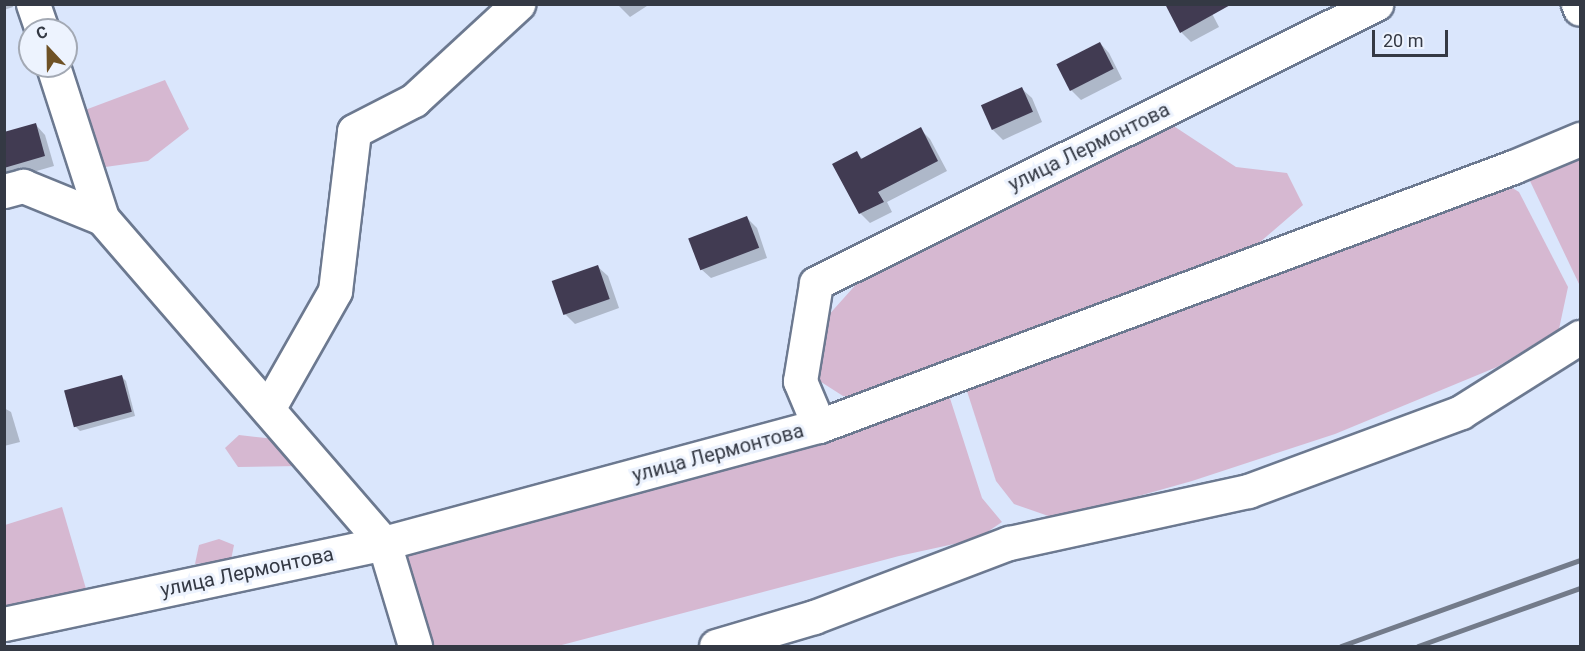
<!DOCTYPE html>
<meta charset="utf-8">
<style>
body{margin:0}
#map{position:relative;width:1585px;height:651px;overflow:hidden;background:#dae6fc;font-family:Roboto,sans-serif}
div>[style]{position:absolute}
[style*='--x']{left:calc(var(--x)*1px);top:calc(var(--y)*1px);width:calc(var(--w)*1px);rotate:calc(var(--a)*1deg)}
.green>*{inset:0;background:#d6b8d1}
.shadow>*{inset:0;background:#0003}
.building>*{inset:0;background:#413b52;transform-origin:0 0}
.roads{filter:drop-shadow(2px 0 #6c7990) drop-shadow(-2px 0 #6c7990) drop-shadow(0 2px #6c7990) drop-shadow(0 -2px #6c7990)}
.minor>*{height:33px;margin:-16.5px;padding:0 16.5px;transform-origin:16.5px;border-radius:16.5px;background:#fff}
.rail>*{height:4.5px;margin:-2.25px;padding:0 2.25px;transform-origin:2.25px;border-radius:2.25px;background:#737b8a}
span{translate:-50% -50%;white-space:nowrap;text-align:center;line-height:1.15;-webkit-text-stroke:6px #edf3fe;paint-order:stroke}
.street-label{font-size:20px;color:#343944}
.frame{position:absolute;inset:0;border:6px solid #343944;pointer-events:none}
.north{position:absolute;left:18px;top:18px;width:60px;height:60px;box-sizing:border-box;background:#edf3fe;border:2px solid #a3a9b4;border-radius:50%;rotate:338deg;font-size:16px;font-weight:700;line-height:24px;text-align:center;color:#343944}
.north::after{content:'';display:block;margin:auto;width:21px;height:27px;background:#6e5125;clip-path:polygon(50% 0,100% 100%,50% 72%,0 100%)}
.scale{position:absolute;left:1372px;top:30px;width:76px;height:27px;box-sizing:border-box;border:3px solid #343944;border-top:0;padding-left:8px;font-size:18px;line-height:21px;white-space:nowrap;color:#343944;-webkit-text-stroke:4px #edf3fe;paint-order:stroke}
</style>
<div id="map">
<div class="green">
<i style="clip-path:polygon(165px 80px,189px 129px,148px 161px,91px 169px,77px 113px)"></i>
<i style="clip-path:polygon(1163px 119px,1236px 167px,1287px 173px,1303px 205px,1253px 248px,872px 396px,843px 396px,818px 380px,826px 318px,860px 280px)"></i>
<i style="clip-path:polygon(1580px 152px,1580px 286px,1530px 181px,1536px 168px)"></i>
<i style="clip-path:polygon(1506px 184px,1519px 192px,1568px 287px,1559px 329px,1497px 367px,1335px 434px,1192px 481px,1057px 519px,1014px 504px,996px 481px,966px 388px)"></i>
<i style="clip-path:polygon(947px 389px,982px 498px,1002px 522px,977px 539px,899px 556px,558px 646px,433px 646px,416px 607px,403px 557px,741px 465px)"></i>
<i style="clip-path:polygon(239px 435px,275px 439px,299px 466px,238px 467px,225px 448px)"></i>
<i style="clip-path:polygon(62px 507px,89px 599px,5px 614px,5px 525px)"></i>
<i style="clip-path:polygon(219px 539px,234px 545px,231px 560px,195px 564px,199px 545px)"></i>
</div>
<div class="shadow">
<i style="clip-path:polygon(4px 4px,12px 4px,13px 7px,4px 10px)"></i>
<i style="clip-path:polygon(617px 4px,650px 4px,630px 17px)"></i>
<i style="clip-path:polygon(1207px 4px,1219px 27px,1191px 42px,1182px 33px,1168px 7px)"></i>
<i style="clip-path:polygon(1100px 43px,1109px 53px,1122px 79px,1081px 100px,1071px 90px)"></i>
<i style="clip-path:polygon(1022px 89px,1032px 98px,1042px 122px,1003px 140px,993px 130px)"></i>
<i style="clip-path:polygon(36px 125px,45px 135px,54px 166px,9px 179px,4px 174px,4px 134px)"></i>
<i style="clip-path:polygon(920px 129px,930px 139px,947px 171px,887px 202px,892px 212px,870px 223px,860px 213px,834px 164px,856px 153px,863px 159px)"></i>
<i style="clip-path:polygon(747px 218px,757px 228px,767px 258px,711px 278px,701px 269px)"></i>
<i style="clip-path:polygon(598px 267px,608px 276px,619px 308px,575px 324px,565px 314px)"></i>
<i style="clip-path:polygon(121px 376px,126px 381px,135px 416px,80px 431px,75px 426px)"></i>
<i style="clip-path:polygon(4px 408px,11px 412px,20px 442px,4px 446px)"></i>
</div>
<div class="building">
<i style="clip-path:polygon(1165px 4px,1232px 4px,1180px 33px)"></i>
<i style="left:1100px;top:42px;width:30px;height:49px;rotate:63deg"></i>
<i style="left:1022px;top:87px;width:27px;height:45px;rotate:66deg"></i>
<i style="clip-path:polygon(36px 123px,45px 156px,4px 168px,4px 132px)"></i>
<i style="clip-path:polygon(921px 127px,938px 161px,878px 192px,884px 202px,859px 214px,832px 164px,857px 151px,861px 159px)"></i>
<i style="left:747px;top:216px;width:34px;height:63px;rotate:69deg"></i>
<i style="left:598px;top:265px;width:36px;height:49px;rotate:71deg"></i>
<i style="left:122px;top:375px;width:38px;height:60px;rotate:75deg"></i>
</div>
<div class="roads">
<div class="minor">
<i style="--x:33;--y:4;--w:28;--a:71"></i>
<i style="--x:1578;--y:4;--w:5;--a:68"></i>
<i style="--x:53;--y:66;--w:160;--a:72.1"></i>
<i style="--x:102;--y:218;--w:430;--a:49.1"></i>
<i style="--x:384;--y:543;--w:108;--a:73.2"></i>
<i style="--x:4;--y:191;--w:20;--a:-15"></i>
<i style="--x:23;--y:186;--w:85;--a:22.1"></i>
<i style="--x:268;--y:409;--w:136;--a:-60.4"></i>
<i style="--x:335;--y:291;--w:161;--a:-83.2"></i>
<i style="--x:354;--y:131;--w:68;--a:-27.3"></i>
<i style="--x:414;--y:100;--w:142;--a:-42.7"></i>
<i style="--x:819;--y:426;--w:741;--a:-20.47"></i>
<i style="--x:1513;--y:167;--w:73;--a:-22.7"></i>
<i style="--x:4;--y:624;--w:389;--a:-12"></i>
<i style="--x:384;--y:543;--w:450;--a:-15.1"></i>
<i style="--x:819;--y:426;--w:49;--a:-112.9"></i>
<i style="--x:800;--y:381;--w:99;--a:-80.7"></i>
<i style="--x:816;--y:283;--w:626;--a:-26.48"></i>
<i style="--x:716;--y:646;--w:102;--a:-16.5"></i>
<i style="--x:814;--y:617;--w:209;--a:-20.8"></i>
<i style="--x:1009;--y:543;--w:245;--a:-12.3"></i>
<i style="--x:1248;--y:491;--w:227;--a:-20.3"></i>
<i style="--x:1461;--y:412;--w:141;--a:-32.2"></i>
</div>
</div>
<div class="rail">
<i style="--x:1341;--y:646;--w:254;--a:-19.8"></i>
<i style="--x:1418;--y:646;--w:172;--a:-19.7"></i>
</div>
<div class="street-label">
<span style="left:1089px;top:147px;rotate:-26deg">улица Лермонтова</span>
<span style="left:718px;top:453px;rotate:-15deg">улица Лермонтова</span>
<span style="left:247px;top:572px;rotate:-12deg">улица Лермонтова</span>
</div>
<div class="frame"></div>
<div class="north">С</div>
<div class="scale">20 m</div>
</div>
